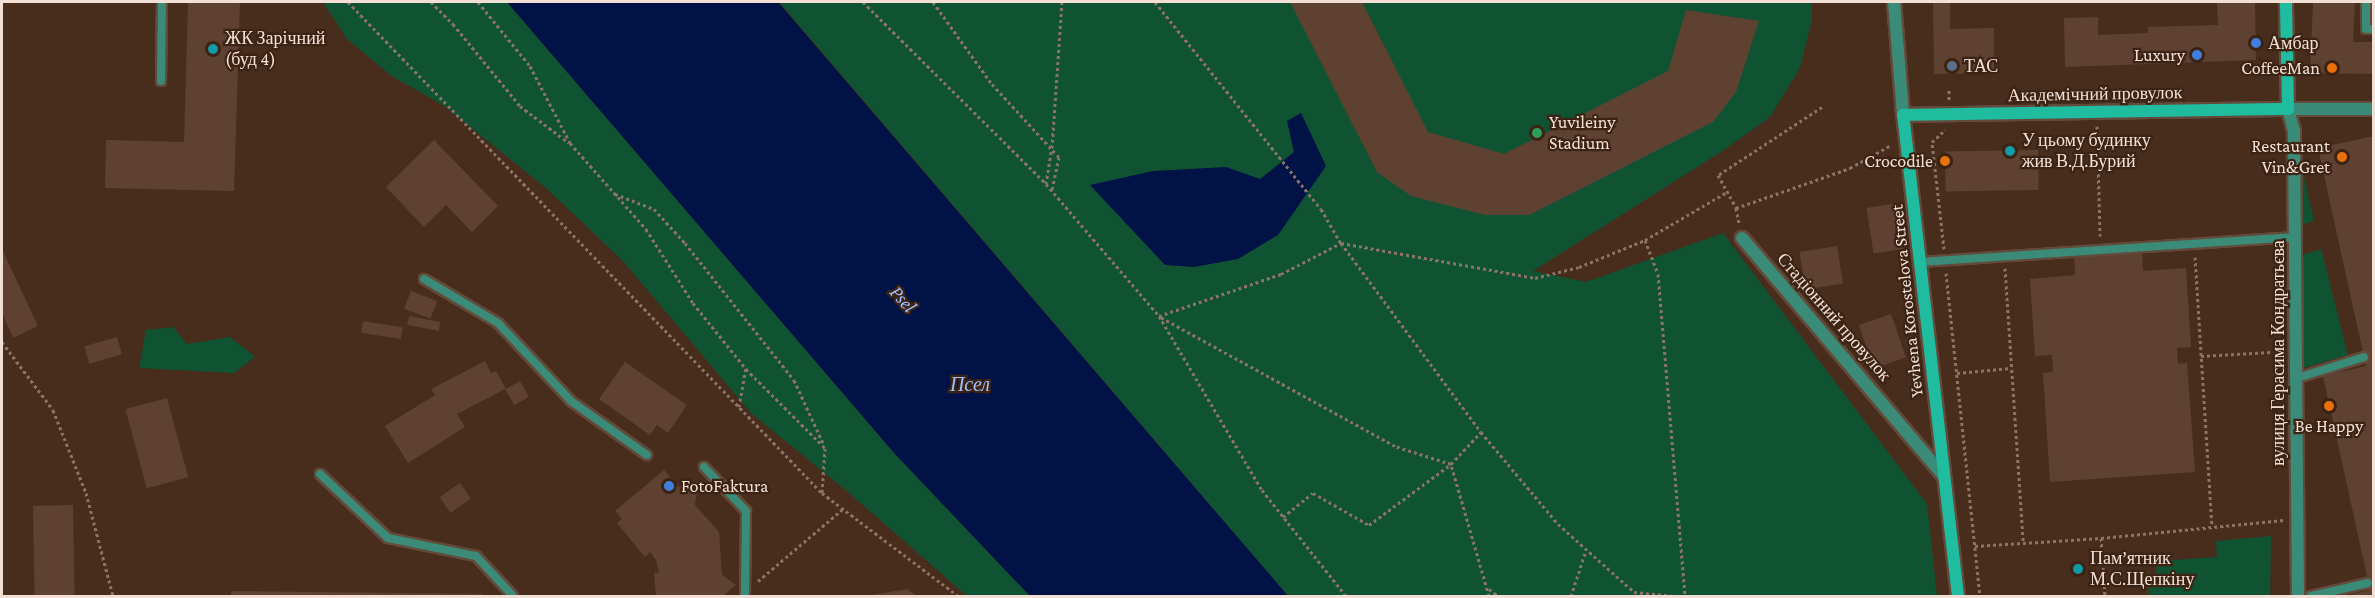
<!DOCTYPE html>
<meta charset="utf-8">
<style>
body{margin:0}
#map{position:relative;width:2375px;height:598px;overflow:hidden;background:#482d1d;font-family:"Crimson Pro",serif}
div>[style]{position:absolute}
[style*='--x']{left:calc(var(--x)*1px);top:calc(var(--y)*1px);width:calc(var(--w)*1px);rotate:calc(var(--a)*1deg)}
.green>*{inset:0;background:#105333}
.water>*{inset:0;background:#001246}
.building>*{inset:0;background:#5e4131;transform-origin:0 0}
.path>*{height:3px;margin-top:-1.5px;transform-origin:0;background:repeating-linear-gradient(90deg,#8b7366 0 3px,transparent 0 6px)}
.roads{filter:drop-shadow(2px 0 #634a3b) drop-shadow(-2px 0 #634a3b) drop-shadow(0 2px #634a3b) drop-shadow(0 -2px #634a3b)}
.lane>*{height:8px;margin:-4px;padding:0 4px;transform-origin:4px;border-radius:4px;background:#3a8c79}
.street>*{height:12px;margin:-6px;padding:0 6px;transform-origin:6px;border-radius:6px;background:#3a8c79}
.secondary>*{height:12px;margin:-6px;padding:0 6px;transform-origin:6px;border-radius:6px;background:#1fbca0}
.dots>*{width:16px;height:16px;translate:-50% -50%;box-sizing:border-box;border:3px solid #3d2313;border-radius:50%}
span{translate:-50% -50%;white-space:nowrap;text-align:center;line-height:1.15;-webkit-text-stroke:4.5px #3d2313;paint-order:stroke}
.poi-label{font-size:18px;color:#f2e0d6}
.left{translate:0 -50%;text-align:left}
.right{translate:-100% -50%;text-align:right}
.street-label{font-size:18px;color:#f2e0d6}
.water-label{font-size:20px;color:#9cc1fd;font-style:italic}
.frame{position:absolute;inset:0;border:3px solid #f2e0d6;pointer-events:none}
</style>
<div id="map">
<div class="green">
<i style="clip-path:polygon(323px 2px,507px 2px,895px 454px,1030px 596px,967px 596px,848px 492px,751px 413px,623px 261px,546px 188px,443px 105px,393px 77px,347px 39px)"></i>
<i style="clip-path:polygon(779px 2px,1812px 2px,1812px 19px,1800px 68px,1770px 117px,1724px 150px,1533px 271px,1586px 282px,1723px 233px,1927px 504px,1937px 596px,1288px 596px)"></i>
<i style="clip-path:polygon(2302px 168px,2314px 221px,2300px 225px)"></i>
<i style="clip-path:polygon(2321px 249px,2348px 355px,2303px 368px,2302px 255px)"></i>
<i style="clip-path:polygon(173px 327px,187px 344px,230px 337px,255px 357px,234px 373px,139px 368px,146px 330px)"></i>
<i style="clip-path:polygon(2271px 536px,2270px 596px,2149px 596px,2148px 579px,2156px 578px,2157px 561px,2217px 557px,2216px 541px)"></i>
</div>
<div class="water">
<i style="clip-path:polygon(507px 2px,778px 2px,1288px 596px,1030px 596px,895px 454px)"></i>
<i style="clip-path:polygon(1301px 113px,1326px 166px,1278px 235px,1238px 259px,1194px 267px,1165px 265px,1090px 185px,1153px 171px,1226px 167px,1260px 179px,1294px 152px,1287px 121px)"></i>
</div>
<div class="building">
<i style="clip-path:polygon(188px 2px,240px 2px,234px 191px,105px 188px,106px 140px,184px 142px)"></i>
<i style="clip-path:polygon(1290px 2px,1362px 2px,1428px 132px,1504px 154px,1668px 71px,1686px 10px,1759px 21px,1736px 92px,1713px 122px,1529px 215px,1485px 215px,1411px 196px,1377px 172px)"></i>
<i style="clip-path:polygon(1933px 2px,1950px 2px,1950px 29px,1994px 28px,1994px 73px,1934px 74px)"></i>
<i style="clip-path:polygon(2217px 2px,2255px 2px,2256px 60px,2065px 67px,2064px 18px,2098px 17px,2098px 35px,2148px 33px,2148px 27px,2218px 25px)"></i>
<i style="clip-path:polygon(2313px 2px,2355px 2px,2353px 42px,2374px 42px,2374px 74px,2310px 73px)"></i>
<i style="clip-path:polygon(2374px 136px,2374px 596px,2345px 596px,2370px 590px,2323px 376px,2366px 366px,2318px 148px)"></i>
<i style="clip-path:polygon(434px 140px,498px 206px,472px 232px,446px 205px,424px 227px,386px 187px)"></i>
<i style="left:2038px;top:150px;width:40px;height:93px;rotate:89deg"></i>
<i style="left:1898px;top:203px;width:46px;height:32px;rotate:81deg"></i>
<i style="left:1837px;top:246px;width:38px;height:38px;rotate:81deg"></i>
<i style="clip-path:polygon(2px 249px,38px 326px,13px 338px,2px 313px)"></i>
<i style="clip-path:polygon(2142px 250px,2143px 271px,2186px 268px,2191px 347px,2177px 348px,2178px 364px,2187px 363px,2195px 472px,2050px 482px,2043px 373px,2053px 372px,2052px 355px,2035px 356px,2030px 279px,2075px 275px,2074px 255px)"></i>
<i style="left:411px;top:291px;width:28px;height:19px;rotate:21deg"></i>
<i style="left:1891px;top:314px;width:46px;height:34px;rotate:71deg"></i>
<i style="left:409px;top:316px;width:32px;height:9px;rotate:11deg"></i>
<i style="left:363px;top:321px;width:40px;height:12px;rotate:9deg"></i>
<i style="left:117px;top:337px;width:18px;height:34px;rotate:74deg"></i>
<i style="clip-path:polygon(485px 361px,491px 373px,496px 371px,506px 389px,520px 381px,529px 397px,514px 405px,505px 389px,457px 414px,465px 427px,408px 463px,385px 426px,435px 395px,431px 389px)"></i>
<i style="clip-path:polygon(625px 362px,687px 405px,668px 433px,657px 425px,650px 435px,599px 399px)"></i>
<i style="left:167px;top:398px;width:82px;height:43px;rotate:75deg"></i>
<i style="clip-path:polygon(664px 470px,679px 487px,698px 485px,695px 505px,719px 532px,722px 575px,736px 585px,723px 596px,656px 596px,654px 573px,659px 573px,656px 560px,650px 552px,645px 557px,617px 523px,622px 519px,615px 511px)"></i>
<i style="left:460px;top:483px;width:19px;height:25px;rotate:55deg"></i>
<i style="left:73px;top:505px;width:91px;height:40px;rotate:89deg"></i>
<i style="clip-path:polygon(908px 589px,916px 596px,871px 596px,871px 595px)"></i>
<i style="clip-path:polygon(231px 591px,482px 594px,482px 596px,231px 596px)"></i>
</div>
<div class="path">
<i style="--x:348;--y:2;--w:682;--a:46.01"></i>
<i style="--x:822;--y:493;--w:171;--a:37.1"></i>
<i style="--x:431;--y:2;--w:31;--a:45"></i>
<i style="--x:453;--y:24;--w:106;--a:50.7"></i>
<i style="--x:520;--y:106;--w:61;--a:37.1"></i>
<i style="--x:478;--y:2;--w:82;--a:50.9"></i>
<i style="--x:530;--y:66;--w:87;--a:62.5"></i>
<i style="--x:570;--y:143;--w:115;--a:48.5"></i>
<i style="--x:646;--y:229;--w:88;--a:57.6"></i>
<i style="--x:693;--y:303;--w:85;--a:51.2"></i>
<i style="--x:746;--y:369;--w:112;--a:45"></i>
<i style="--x:825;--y:448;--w:45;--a:93.8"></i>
<i style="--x:863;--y:2;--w:258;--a:44.8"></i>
<i style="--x:1046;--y:184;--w:174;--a:49.4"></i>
<i style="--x:1159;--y:316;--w:202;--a:59.4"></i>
<i style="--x:1262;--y:490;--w:135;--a:51.6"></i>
<i style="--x:933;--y:2;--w:101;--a:54.3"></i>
<i style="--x:992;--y:84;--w:99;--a:47.5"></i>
<i style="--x:1059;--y:157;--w:34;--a:102"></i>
<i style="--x:1155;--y:2;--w:265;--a:51.3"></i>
<i style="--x:1321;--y:209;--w:39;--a:60"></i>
<i style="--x:1341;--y:243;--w:235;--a:53.5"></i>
<i style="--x:1481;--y:432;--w:120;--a:50.1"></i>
<i style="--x:1558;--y:524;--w:102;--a:41.8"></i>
<i style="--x:1634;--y:592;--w:41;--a:5.6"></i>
<i style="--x:1949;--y:90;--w:10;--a:90"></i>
<i style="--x:1822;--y:107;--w:124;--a:146.8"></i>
<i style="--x:1718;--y:175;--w:38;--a:61"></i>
<i style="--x:1736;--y:208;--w:121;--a:-19.3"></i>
<i style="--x:1850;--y:168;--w:47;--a:-29.3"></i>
<i style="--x:2097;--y:126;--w:110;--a:88.4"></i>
<i style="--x:1046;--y:184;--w:36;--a:-81"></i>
<i style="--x:1052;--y:148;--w:146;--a:-86.1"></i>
<i style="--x:615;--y:194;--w:42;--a:21"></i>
<i style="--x:654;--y:209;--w:46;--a:47.6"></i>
<i style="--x:685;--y:243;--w:175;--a:51.5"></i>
<i style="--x:794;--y:380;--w:69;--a:65.3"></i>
<i style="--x:1736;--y:208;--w:16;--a:79"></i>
<i style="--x:1645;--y:240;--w:36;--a:69"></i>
<i style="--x:1658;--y:274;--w:323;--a:85.2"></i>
<i style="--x:1944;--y:249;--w:108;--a:-96.4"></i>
<i style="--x:1932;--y:142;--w:18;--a:-43"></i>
<i style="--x:2195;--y:257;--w:270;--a:86.4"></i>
<i style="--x:2005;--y:268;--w:275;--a:86.2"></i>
<i style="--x:1946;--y:273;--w:325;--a:84"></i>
<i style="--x:2;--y:342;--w:85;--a:53.1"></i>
<i style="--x:53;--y:410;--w:89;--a:68.3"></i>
<i style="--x:86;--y:493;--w:106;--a:75.3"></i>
<i style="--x:2201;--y:356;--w:70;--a:-3.3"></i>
<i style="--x:1957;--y:373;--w:54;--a:-5.3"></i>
<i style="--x:739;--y:407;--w:39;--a:-80"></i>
<i style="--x:1283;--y:517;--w:38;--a:-39"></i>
<i style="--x:1313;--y:493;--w:64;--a:29.7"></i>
<i style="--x:1369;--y:525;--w:102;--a:-36.6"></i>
<i style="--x:1451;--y:464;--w:44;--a:-46.8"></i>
<i style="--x:2101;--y:538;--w:58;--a:86.1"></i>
<i style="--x:1975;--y:546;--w:126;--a:-3.6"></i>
<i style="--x:2101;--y:538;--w:184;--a:-5.6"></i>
<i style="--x:758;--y:581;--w:113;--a:-40.3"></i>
<i style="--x:1489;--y:589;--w:11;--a:38"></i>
<i style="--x:1489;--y:596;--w:137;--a:-106.1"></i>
<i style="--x:1451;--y:464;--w:59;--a:-162.2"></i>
<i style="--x:1395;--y:446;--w:269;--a:-151.2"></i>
<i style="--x:1159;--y:316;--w:129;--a:-19"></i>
<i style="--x:1281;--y:274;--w:68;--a:-27.3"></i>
<i style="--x:1341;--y:243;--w:197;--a:10.2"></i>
<i style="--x:1535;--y:278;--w:45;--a:-14"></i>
<i style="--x:1579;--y:267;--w:71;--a:-22.2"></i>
<i style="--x:1645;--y:240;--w:95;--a:-30.3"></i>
<i style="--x:1571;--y:596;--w:48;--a:-71.9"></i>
</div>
<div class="roads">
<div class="lane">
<i style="--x:2366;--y:2;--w:27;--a:90"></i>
<i style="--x:2366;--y:29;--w:8;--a:0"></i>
<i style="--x:161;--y:81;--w:79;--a:-89.3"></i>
<i style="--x:1920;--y:262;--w:376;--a:-3.8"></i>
<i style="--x:424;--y:279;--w:86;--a:30.7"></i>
<i style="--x:498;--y:323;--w:107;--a:46.9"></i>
<i style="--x:571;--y:401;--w:93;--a:35.4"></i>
<i style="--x:2297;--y:378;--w:70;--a:-17.4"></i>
<i style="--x:704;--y:467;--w:61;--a:46.3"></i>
<i style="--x:746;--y:511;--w:85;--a:90.7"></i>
<i style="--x:320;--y:474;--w:93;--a:43.3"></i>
<i style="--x:388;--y:538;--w:90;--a:11.6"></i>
<i style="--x:476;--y:556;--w:54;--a:47.2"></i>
<i style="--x:2311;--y:596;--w:58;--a:-12.8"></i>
</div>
<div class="street">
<i style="--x:1894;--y:2;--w:113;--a:85.4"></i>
<i style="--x:1742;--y:238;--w:312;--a:49.7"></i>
<i style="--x:2298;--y:596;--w:465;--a:-90.5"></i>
<i style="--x:2294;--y:131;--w:23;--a:-105"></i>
<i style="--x:2288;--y:109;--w:86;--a:0"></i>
</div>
<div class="secondary">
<i style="--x:1958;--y:596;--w:484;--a:-96.5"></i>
<i style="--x:1903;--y:115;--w:385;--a:-0.9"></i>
<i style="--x:2288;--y:109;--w:107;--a:-91.1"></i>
</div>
</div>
<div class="dots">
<i style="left:2256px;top:43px;background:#3f7fe0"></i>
<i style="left:213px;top:49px;background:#0f9aa8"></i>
<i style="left:2197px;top:55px;background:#3f7fe0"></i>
<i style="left:1952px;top:66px;background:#5c6f8a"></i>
<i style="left:2332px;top:68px;background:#e8710a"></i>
<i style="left:1537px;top:133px;background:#2e9e5b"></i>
<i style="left:2010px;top:151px;background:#0f9aa8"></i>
<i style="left:2342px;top:157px;background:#e8710a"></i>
<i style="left:1945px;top:161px;background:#e8710a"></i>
<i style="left:2329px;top:406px;background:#e8710a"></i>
<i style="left:669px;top:486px;background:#3f7fe0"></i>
<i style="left:2078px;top:569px;background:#0f9aa8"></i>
</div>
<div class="poi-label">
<span class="left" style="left:225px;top:49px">ЖК Зарічний<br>(буд 4)</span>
<span class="left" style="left:2268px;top:43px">Амбар</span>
<span class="right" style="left:2185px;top:55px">Luxury</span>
<span class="left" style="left:1964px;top:66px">ТАС</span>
<span class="right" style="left:2320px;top:68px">CoffeeMan</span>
<span class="left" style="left:1549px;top:133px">Yuvileiny<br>Stadium</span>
<span class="left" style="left:2022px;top:151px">У цьому будинку<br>жив В.Д.Бурий</span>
<span class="right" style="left:2330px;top:157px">Restaurant<br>Vin&amp;Gret</span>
<span class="right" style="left:1933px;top:161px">Crocodile</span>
<span style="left:2329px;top:426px">Be Happy</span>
<span class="left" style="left:681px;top:486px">FotoFaktura</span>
<span class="left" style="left:2090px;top:569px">Пам’ятник<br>М.С.Щепкіну</span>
</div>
<div class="street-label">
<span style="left:2095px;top:94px;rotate:-1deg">Академічний провулок</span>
<span style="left:1907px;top:301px;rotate:-96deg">Yevhena Korostelova Street</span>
<span style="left:1834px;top:317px;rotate:49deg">Стадіонний провулок</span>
<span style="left:2278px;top:353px;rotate:-90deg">вулиця Герасима Кондратьєва</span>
</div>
<div class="water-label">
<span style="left:903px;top:299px;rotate:48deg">Psel</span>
<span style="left:970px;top:384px">Псел</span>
</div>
<div class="frame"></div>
</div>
